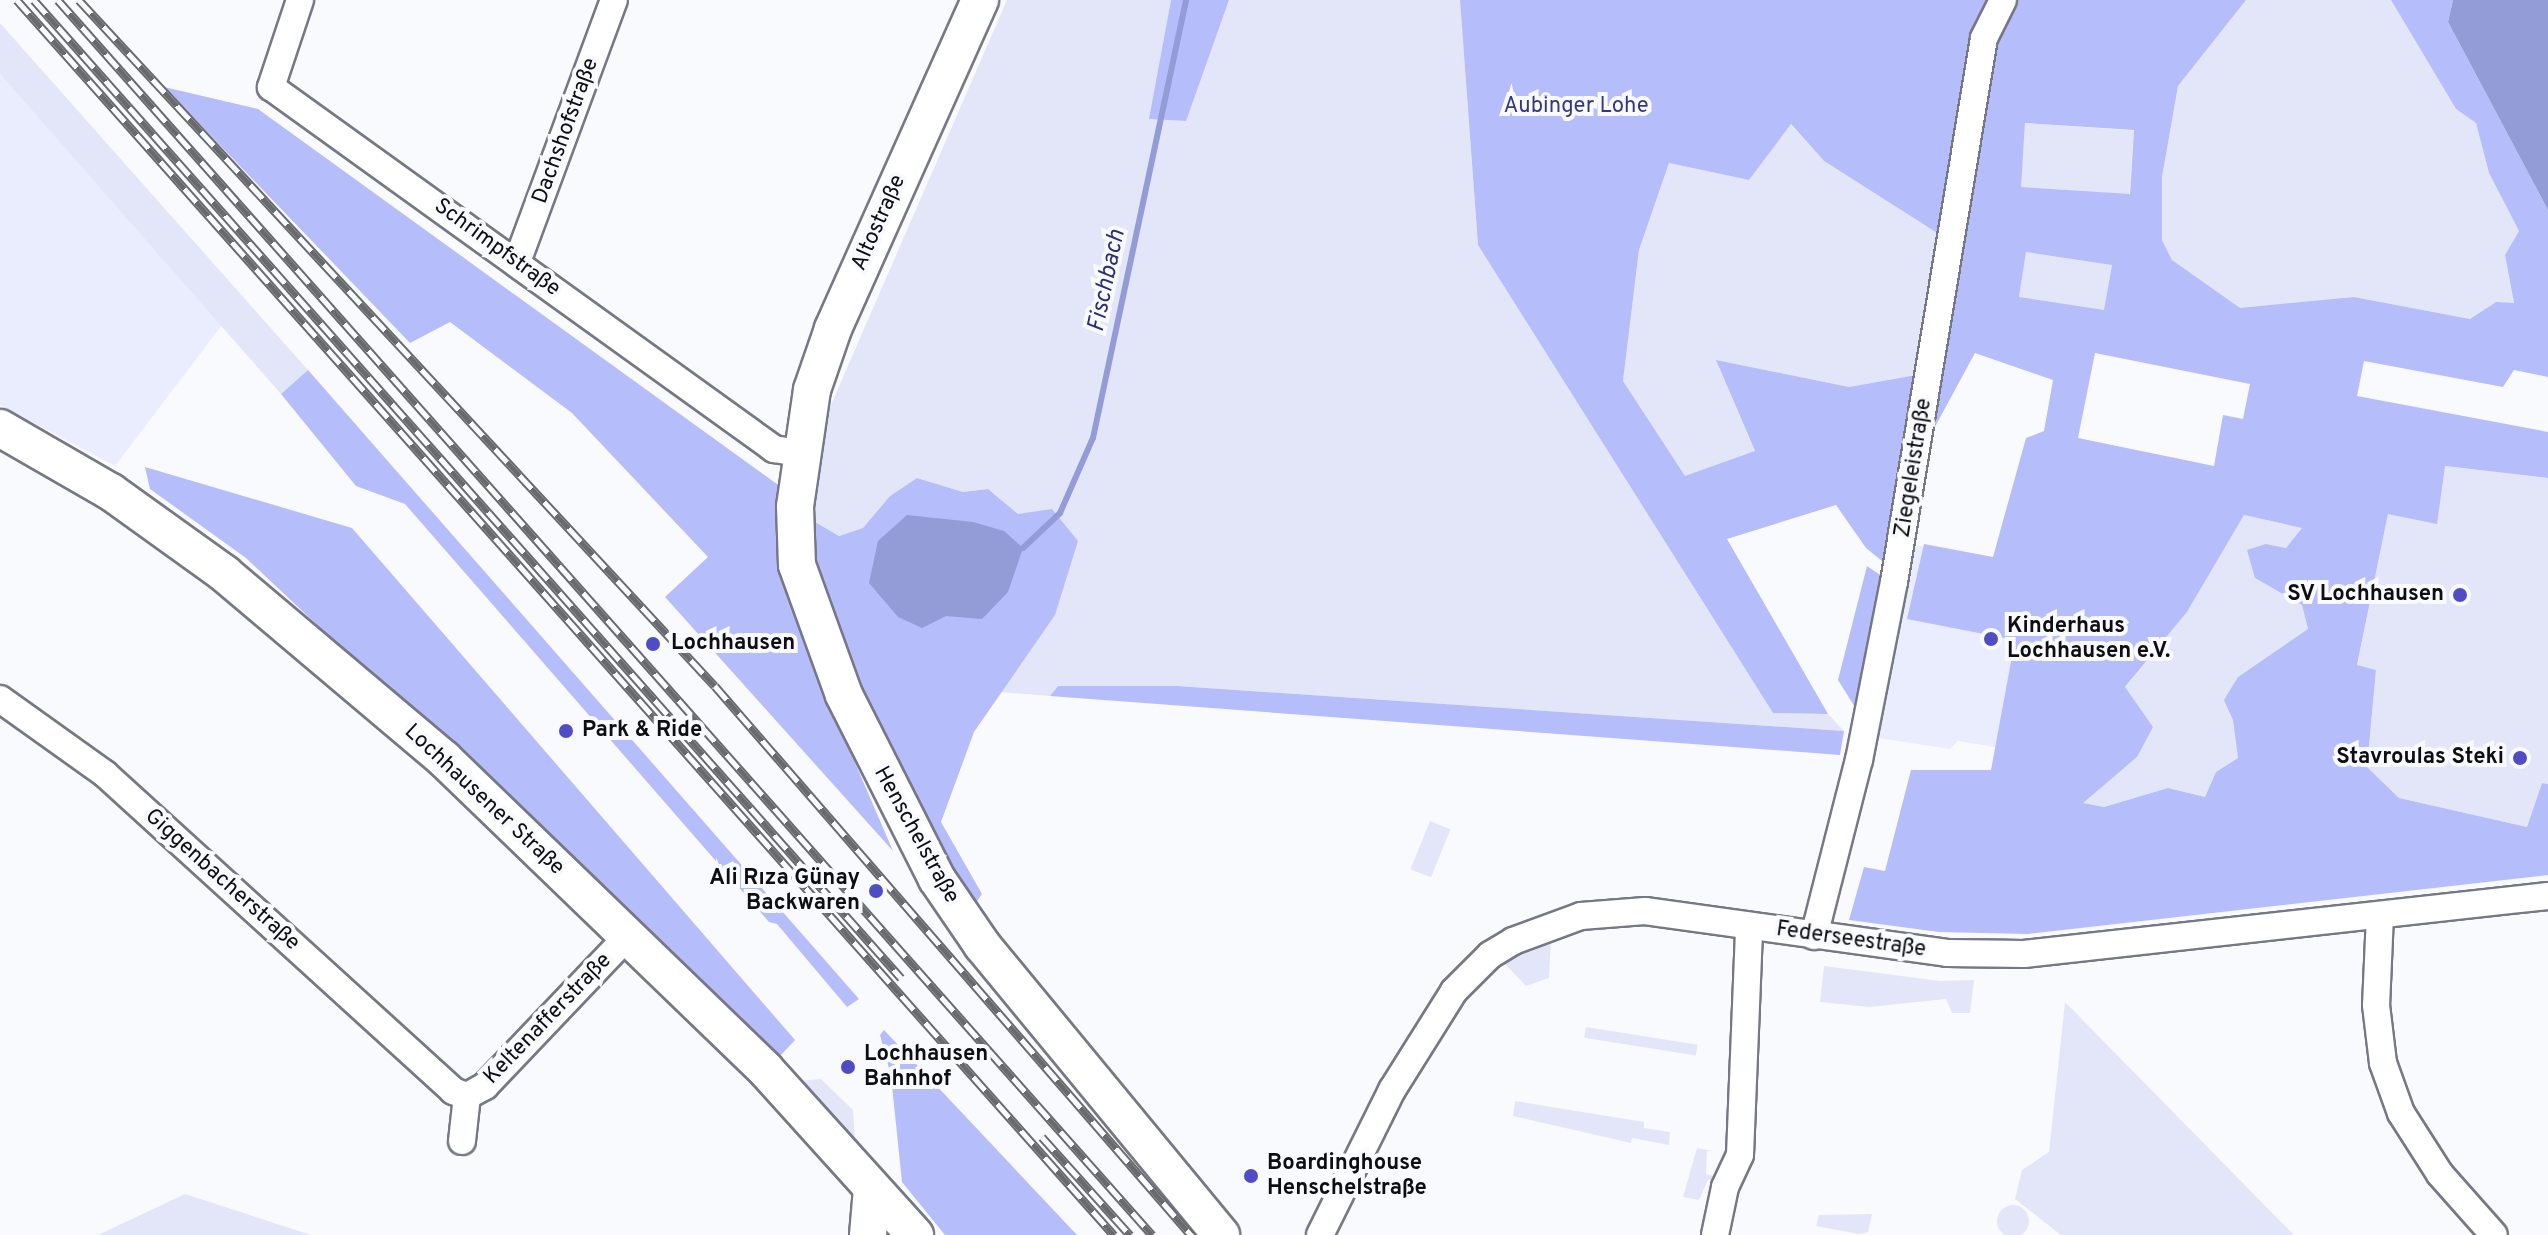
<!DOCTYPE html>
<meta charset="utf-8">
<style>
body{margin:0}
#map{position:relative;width:2548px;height:1235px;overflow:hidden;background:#f9fafd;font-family:Overpass,sans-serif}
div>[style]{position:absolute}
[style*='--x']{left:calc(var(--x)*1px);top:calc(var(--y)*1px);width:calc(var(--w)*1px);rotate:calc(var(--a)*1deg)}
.built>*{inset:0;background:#eaedfe}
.green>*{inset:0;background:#e3e6f8;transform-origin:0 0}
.round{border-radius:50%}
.forest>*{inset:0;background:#b5bdfa}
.water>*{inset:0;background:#949cd7}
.stream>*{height:6px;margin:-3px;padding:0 3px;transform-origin:3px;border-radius:3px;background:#949cd7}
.roads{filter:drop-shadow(2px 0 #767885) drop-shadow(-2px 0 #767885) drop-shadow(0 2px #767885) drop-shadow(0 -2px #767885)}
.street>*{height:26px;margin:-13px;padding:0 13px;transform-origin:13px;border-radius:13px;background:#fff}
.secondary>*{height:36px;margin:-18px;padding:0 18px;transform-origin:18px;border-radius:18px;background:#fff}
.rail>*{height:9px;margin-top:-4.5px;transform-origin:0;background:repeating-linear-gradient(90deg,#f9fafd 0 18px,#696a6e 0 36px);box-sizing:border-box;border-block:2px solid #696a6e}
.dots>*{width:22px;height:22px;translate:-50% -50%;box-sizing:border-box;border:4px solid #f9fafd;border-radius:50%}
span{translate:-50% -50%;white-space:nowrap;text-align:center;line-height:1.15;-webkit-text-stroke:8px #f9fafd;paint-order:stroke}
.park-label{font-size:22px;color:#36377e}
.street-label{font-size:22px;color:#0d0d12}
.poi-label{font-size:22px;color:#0d0d12;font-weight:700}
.right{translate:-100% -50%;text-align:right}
.left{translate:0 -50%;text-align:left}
.water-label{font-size:24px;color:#2d2d73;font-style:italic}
</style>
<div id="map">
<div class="built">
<i style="clip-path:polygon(0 74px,222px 325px,115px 466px,0 405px)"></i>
<i style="clip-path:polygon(1915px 545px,2076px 578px,2067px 701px,1995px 747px,1958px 741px,1950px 749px,1872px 737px)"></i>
</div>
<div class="green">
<i style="clip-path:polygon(1007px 0,1171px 0,1150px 119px,1185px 121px,1229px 0,1460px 0,1478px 245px,1773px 713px,1828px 714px,1844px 731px,1177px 686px,1058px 686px,1050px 696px,1000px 692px,1055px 615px,1018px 514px,988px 489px,963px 492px,917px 478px,890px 496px,863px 528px,839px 536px,815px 522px,817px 437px)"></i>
<i style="clip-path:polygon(2246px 0,2391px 0,2456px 109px,2476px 123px,2489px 173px,2519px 231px,2505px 255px,2514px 304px,2496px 302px,2470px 319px,2354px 297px,2240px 309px,2172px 260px,2162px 240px,2162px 177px,2178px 86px)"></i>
<i style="clip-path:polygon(0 23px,308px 370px,281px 394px,0 74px)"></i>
<i style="left:2025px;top:123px;width:109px;height:64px;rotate:4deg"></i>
<i style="clip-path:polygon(1790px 124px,1824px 161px,1942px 236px,1922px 374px,1849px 387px,1716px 360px,1755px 452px,1685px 477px,1623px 381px,1639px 250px,1669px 163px,1749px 180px)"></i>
<i style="left:2026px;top:251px;width:87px;height:47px;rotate:9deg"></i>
<i style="clip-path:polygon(2444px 466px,2548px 478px,2548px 784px,2542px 783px,2527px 827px,2399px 798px,2367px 767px,2376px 670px,2357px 666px,2388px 514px)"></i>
<i style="clip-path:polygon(2244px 515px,2303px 528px,2286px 548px,2266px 544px,2255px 578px,2302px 605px,2308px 629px,2238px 677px,2233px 720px,2238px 758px,2216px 772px,2205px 797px,2168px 788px,2104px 807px,2082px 803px,2137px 757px,2125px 688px,2187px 612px)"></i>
<i style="left:1430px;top:821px;width:22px;height:52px;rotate:22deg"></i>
<i style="clip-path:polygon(1551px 939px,1549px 978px,1526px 986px,1504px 963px)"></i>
<i style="clip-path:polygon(1824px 966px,1940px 981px,1974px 980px,1970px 1013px,1952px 1013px,1946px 999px,1869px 1007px,1820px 1002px)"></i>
<i style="clip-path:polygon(2065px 1002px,2294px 1235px,2061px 1235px,2015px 1199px,2022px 1170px,2049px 1152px)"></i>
<i style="left:1586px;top:1027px;width:113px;height:11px;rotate:9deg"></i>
<i style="clip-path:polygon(821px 1079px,853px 1110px,855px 1139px,799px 1081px)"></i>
<i style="clip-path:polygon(1515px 1101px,1644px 1122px,1644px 1128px,1670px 1132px,1669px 1145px,1632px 1138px,1631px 1143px,1513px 1116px)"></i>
<i style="clip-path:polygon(1697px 1148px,1714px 1151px,1707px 1151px,1706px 1174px,1718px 1177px,1708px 1180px,1699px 1200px,1683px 1197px)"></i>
<i style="clip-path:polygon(185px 1194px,311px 1235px,98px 1235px)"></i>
<i class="round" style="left:1997px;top:1205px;width:32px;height:32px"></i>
<i style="clip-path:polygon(1872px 1214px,1868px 1232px,1859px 1234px,1816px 1226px,1819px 1215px)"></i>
</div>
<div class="forest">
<i style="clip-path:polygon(1171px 0,1229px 0,1186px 121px,1149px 119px)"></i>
<i style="clip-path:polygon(evenodd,1460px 0,2246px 0,2178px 86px,2162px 177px,2162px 240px,2172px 260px,2240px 308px,2354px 297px,2470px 319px,2496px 302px,2514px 303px,2505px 255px,2519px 231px,2489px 173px,2476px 123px,2456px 109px,2391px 0,2453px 0,2448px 22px,2548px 210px,2548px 377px,2514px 370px,2503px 387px,2364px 361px,2357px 396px,2548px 432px,2548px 478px,2445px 466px,2437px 524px,2388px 514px,2357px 665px,2376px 670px,2367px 767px,2399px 798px,2527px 827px,2542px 783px,2548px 784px,2548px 875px,2028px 934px,1939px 932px,1849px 920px,1864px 867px,1885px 871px,1911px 770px,1991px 770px,2015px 640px,1907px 619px,1924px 544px,1993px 557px,2026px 438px,2044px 431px,2053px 380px,1975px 353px,1930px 436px,1892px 569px,1866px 548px,1836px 505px,1727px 539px,1828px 714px,1773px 713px,1478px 245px,1460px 0,2025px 123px,2134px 130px,2130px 194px,2021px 187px,2025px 123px,1460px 0,1791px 124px,1824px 161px,1942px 236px,1922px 374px,1849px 387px,1716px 360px,1755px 451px,1685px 476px,1623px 381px,1639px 250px,1669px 163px,1749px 180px,1791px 124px,1460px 0,2026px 252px,2112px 265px,2104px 310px,2019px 297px,2026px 252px,1460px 0,2095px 353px,2250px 384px,2243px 419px,2223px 415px,2214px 466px,2078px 438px,2095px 353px,1460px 0,2244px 515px,2302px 528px,2286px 548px,2266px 544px,2247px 550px,2255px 578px,2302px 605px,2308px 629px,2238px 677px,2224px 700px,2233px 720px,2238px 758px,2216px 772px,2205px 797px,2168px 788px,2104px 807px,2083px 803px,2137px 757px,2153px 727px,2125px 687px,2187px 612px,2244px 515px)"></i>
<i style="clip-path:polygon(164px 87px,258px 109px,781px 487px,788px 570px,816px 672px,893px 851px,665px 597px,708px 557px,572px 413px,450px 322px,410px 343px)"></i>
<i style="clip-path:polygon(308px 370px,859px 999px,847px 1007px,777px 924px,769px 922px,405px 504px,356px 486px,281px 394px)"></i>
<i style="clip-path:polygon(145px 467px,352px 528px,795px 1040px,781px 1055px,772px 1053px,246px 558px,150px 489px)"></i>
<i style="clip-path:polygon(917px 478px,963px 492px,988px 489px,1018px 514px,1052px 509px,1078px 541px,1055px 615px,974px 732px,941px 822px,982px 894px,971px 910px,867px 711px,813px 569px,815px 522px,839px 536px,863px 528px,890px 496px)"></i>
<i style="clip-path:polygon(1867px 566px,1889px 581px,1860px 715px,1838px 680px)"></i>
<i style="clip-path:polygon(1058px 686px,1177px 686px,1844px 731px,1840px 755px,1050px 696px)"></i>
<i style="clip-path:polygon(884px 1030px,1077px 1235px,945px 1235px,902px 1182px,891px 1076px,880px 1035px)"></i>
</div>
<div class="water">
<i style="clip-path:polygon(2453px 0,2548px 0,2548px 210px,2448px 22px)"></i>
<i style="clip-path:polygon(907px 515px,973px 522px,1004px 531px,1023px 548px,1008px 592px,982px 619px,946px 616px,922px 628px,898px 617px,869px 583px,878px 541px)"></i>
</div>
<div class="stream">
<i style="--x:1023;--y:548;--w:51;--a:-43.4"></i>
<i style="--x:1060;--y:513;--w:82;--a:-66.3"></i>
<i style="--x:1093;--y:438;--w:448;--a:-78"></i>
</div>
<div class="roads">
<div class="street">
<i style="--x:300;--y:0;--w:92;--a:108.4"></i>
<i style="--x:271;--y:87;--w:620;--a:35.74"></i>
<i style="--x:774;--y:449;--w:26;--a:9"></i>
<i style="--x:517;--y:262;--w:279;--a:-69.7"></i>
<i style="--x:0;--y:699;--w:129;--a:35.5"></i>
<i style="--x:105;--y:774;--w:471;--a:42.3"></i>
<i style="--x:453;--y:1091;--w:15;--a:20"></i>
<i style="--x:467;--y:1096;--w:21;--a:-29"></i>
<i style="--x:485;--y:1086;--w:206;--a:-46.4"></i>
<i style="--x:2380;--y:915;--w:90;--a:92.5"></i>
<i style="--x:2376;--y:1005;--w:58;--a:83.1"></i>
<i style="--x:2383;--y:1063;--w:53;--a:70.2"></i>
<i style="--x:2401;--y:1113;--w:72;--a:57.4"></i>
<i style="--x:2440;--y:1174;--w:81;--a:48.5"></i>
<i style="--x:1814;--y:936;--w:182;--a:-75.7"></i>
<i style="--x:1859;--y:760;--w:181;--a:-78.9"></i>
<i style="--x:1894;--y:582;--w:551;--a:-80.61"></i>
<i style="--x:1984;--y:38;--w:42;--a:-63.4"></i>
<i style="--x:462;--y:1141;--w:45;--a:-83.7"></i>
<i style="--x:1320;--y:1235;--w:162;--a:-63.6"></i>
<i style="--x:1392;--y:1090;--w:117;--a:-57.9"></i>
<i style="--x:1454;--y:991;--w:51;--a:-45"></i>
<i style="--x:1490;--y:955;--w:27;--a:-31"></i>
<i style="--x:1513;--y:941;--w:72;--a:-20.2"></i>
<i style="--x:1581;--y:916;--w:64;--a:-4.5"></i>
<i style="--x:1645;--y:911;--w:305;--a:7.9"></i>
<i style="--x:1947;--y:953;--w:77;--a:0.7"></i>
<i style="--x:2024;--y:954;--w:527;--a:-6.32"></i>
<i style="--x:1715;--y:1235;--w:49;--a:-78.2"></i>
<i style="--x:1725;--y:1187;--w:35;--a:-65"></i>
<i style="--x:1740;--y:1155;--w:229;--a:-87.7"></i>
</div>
<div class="secondary">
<i style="--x:980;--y:0;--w:360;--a:114.1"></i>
<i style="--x:833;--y:329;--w:65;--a:109"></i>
<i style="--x:812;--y:390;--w:117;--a:98.3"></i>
<i style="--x:795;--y:506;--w:59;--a:88.1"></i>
<i style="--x:797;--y:565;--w:138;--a:70.1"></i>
<i style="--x:844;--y:695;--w:206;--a:63.2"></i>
<i style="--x:937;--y:879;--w:80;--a:55.7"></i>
<i style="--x:982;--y:945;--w:376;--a:50.5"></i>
<i style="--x:0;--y:428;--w:128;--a:30"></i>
<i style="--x:111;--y:492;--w:140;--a:35.7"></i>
<i style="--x:225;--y:574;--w:287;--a:40.2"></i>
<i style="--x:444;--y:759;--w:446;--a:44"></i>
<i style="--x:765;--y:1069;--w:224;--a:47.9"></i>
<i style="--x:868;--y:1235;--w:47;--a:-85.1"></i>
</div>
</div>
<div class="rail">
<i style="--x:17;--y:0;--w:1652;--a:48.39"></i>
<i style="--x:34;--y:0;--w:1307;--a:48.44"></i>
<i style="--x:58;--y:0;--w:1650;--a:48.46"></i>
<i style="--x:79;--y:0;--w:935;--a:47.17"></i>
<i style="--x:715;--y:686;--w:727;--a:49.07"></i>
<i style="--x:1042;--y:1137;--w:132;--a:48.1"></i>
</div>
<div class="dots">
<i style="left:2460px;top:595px;background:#504dc4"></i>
<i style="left:1991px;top:639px;background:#504dc4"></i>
<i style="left:653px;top:644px;background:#504dc4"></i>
<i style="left:566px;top:731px;background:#504dc4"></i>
<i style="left:2520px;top:758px;background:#504dc4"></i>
<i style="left:876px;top:891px;background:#504dc4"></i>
<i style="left:848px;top:1067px;background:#504dc4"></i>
<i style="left:1251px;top:1176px;background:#504dc4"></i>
</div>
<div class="park-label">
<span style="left:1576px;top:107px">Aubinger Lohe</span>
</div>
<div class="street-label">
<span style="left:566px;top:131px;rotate:-70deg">Dachshofstraße</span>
<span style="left:879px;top:223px;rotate:-66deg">Altostraße</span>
<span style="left:497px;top:248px;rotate:36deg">Schrimpfstraße</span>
<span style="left:1914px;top:468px;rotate:-81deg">Ziegeleistraße</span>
<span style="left:484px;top:800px;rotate:43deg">Lochhausener Straße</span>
<span style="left:916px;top:835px;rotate:61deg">Henschelstraße</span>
<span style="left:222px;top:880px;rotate:42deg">Giggenbacherstraße</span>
<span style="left:1851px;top:940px;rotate:8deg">Federseestraße</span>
<span style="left:548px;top:1019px;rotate:-46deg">Keltenafferstraße</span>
</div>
<div class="poi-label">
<span class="right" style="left:2444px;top:595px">SV Lochhausen</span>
<span class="left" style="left:2007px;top:639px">Kinderhaus<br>Lochhausen e.V.</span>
<span class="left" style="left:671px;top:644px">Lochhausen</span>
<span class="left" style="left:582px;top:731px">Park &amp; Ride</span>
<span class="right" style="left:2504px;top:758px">Stavroulas Steki</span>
<span class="right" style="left:860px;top:891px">Ali Rıza Günay<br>Backwaren</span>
<span class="left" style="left:864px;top:1067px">Lochhausen<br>Bahnhof</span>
<span class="left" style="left:1267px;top:1176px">Boardinghouse<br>Henschelstraße</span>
</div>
<div class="water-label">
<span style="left:1108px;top:281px;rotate:-78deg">Fischbach</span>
</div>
</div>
